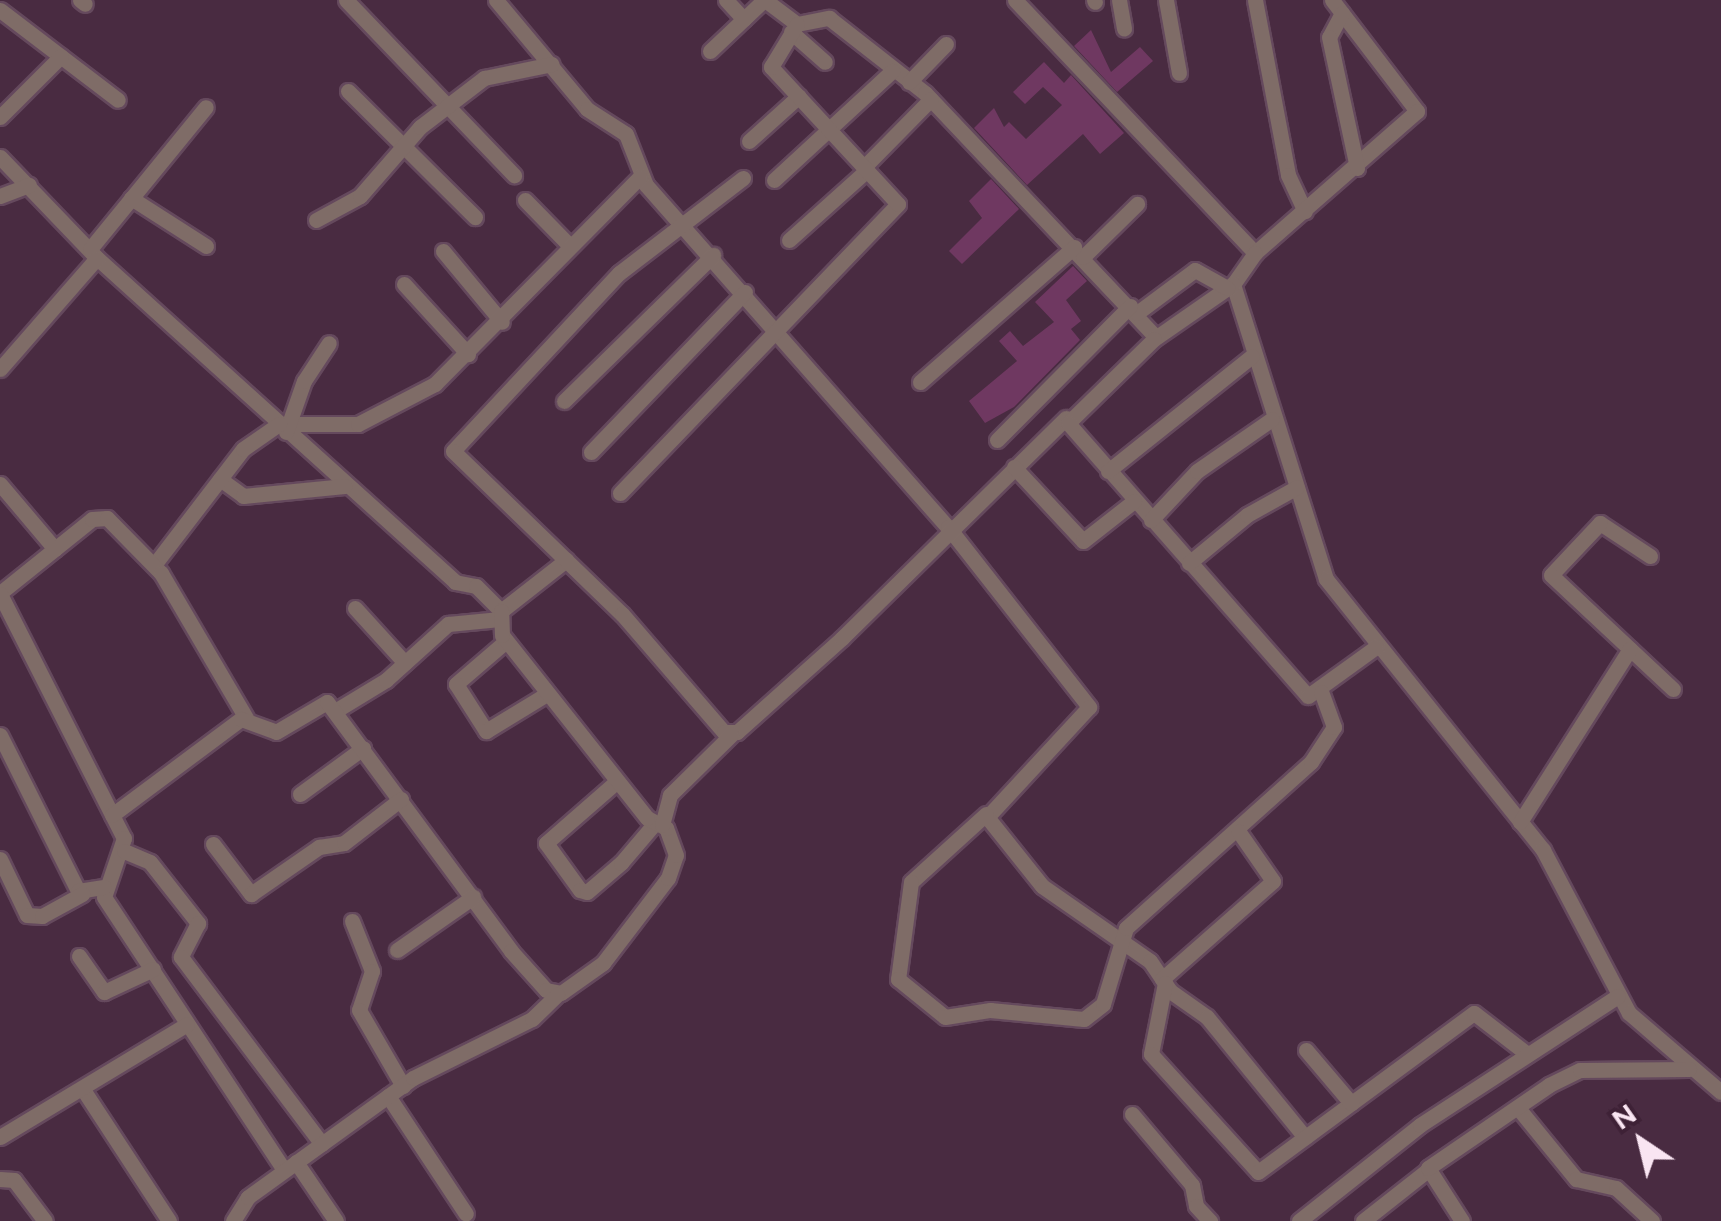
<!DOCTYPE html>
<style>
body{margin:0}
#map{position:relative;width:1721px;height:1221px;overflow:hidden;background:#492b41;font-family:Figtree,sans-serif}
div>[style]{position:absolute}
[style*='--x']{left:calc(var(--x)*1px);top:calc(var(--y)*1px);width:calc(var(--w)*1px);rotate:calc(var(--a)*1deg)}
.building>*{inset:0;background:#6f3861}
.roads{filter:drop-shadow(2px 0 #65495d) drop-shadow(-2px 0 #65495d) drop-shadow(0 2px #65495d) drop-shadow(0 -2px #65495d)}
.minor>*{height:15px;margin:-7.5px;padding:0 7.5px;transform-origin:7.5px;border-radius:7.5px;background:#7f6c67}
span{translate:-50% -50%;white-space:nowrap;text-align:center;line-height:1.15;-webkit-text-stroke:9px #3e2136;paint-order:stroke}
.north{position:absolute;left:1591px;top:1091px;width:100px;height:100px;-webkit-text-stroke:8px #3e2136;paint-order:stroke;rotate:325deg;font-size:28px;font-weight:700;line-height:40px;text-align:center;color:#f9e5f2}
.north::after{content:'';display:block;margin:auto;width:35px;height:45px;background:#f9e5f2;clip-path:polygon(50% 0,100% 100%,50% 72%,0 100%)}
</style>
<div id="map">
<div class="building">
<i style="clip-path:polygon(1091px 30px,1111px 72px,1140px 47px,1153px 61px,1117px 92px,1074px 46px)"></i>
<i style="clip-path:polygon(1044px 62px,1064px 83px,1071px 75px,1124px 133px,1100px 154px,1083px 134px,1027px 185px,974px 128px,994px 108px,1004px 127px,1009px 122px,1026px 139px,1062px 105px,1043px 87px,1025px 104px,1013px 92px)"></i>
<i style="clip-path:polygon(991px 179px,1019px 209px,962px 264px,949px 251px,982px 218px,969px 201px)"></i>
<i style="clip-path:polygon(1073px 266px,1087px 281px,1066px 300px,1081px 321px,1071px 329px,1080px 340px,1014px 407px,985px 423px,969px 401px,1017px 361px,999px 341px,1010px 331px,1023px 346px,1054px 322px,1035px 302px)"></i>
</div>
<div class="roads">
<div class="minor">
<i style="--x:80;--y:0;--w:6;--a:39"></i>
<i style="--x:346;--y:0;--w:243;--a:46.2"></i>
<i style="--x:496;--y:0;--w:142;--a:50.1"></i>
<i style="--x:587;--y:109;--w:46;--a:32.7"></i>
<i style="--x:626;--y:134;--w:55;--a:68.6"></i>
<i style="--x:646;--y:185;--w:456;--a:48.6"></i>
<i style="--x:948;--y:527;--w:229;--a:51.9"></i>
<i style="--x:1089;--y:707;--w:150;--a:132.8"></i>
<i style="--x:987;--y:817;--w:88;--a:51.4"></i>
<i style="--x:1042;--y:886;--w:131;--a:34.8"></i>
<i style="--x:1150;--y:961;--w:36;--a:56"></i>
<i style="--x:1170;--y:991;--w:45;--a:35.1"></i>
<i style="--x:1207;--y:1017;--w:155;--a:50.8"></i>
<i style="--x:726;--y:0;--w:26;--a:47"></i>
<i style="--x:765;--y:0;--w:40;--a:37"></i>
<i style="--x:797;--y:24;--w:33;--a:-11"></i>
<i style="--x:829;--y:18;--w:122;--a:38"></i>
<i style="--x:925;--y:93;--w:336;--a:46.6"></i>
<i style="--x:1015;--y:0;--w:349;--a:46.5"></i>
<i style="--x:1094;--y:0;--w:2;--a:63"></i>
<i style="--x:1119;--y:0;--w:29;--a:80"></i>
<i style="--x:1166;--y:0;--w:74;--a:79.9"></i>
<i style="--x:1255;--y:0;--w:178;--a:79.3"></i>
<i style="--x:1288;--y:175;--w:40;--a:65"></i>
<i style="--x:1332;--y:0;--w:140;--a:52.6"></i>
<i style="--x:1417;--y:111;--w:215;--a:138.8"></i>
<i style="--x:1255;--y:253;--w:38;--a:125"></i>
<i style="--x:1233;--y:284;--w:309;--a:72.5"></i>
<i style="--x:1326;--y:579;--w:347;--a:51.3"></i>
<i style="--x:1543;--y:850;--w:184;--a:62.2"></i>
<i style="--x:1629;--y:1013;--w:121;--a:40.7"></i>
<i style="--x:0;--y:10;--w:148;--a:37.3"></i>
<i style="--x:1342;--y:13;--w:27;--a:118"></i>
<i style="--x:1329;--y:37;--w:134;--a:77.9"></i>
<i style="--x:791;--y:32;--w:45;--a:41.4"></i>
<i style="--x:710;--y:51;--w:74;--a:-43.4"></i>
<i style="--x:909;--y:82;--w:53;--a:-45.8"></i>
<i style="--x:348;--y:91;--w:179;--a:44.8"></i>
<i style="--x:0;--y:117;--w:86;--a:-45"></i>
<i style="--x:749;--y:141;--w:67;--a:-42"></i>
<i style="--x:0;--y:157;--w:140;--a:46.2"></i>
<i style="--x:97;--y:258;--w:483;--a:42.1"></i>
<i style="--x:455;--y:582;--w:21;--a:11"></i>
<i style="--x:476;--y:586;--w:35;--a:45"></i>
<i style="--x:501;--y:611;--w:83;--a:-38.1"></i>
<i style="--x:864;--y:167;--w:95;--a:-45.4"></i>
<i style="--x:743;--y:178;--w:156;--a:142.5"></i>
<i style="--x:619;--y:273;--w:243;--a:133"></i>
<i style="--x:453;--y:451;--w:235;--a:44"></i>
<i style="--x:622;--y:614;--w:156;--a:49.2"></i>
<i style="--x:724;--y:732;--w:13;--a:0"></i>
<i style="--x:737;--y:732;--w:141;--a:-41.8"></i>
<i style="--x:842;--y:638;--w:314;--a:-44.5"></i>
<i style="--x:774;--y:180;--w:161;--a:-42.7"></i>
<i style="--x:0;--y:196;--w:31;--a:-21"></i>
<i style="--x:131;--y:198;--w:89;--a:32.6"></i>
<i style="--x:525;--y:200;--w:64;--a:45.6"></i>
<i style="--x:316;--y:220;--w:50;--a:-28.6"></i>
<i style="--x:360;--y:196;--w:91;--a:-49"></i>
<i style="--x:420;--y:127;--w:81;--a:-37.4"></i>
<i style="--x:484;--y:78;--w:69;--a:-11.6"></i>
<i style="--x:789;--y:240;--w:105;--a:-41.9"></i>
<i style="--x:90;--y:249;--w:183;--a:-50.8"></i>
<i style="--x:443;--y:251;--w:92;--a:50.3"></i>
<i style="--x:1083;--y:257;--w:76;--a:-44.5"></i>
<i style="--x:404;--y:284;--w:95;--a:47.6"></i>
<i style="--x:1233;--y:284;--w:96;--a:145.2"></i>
<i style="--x:1154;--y:339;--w:120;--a:135.7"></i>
<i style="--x:1068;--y:423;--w:363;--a:48.7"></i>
<i style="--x:1308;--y:696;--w:84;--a:-35.8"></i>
<i style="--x:1137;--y:313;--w:72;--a:-36.6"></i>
<i style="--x:1195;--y:270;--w:37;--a:29"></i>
<i style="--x:0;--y:369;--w:147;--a:-48.9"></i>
<i style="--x:920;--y:382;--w:205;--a:-41.2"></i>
<i style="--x:564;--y:401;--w:209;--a:-44.4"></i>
<i style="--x:289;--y:424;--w:69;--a:0"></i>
<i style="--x:358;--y:424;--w:87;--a:-27.5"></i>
<i style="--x:435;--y:384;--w:291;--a:-45.3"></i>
<i style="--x:286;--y:432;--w:54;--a:-70.6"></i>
<i style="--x:304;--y:381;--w:45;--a:-56.7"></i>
<i style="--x:997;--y:440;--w:189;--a:-45.2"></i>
<i style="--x:591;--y:452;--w:222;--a:-46.1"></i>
<i style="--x:1014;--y:467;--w:101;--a:47"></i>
<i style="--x:1083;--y:541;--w:65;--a:-38.1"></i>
<i style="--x:1108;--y:471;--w:184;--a:-38.6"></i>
<i style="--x:220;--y:479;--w:29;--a:36"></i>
<i style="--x:243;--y:496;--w:102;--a:-5.6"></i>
<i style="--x:0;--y:484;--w:85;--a:49.8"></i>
<i style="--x:620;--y:493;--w:401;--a:-46.1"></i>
<i style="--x:898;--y:204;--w:187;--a:-132.8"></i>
<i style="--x:771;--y:67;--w:50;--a:-58.8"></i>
<i style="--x:1151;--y:520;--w:67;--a:-46.8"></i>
<i style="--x:1197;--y:471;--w:91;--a:-34.7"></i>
<i style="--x:1650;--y:556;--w:60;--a:-146.6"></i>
<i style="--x:1600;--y:523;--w:71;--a:133.3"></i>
<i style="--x:1551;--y:575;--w:167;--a:43.1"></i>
<i style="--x:1189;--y:563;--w:75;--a:-39.6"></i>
<i style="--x:1247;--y:515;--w:57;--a:-29.2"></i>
<i style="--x:154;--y:565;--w:146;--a:-52.5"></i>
<i style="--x:243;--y:449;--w:44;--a:-34.8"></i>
<i style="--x:0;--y:593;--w:118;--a:-38.8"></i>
<i style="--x:92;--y:519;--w:15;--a:-4"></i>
<i style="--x:107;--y:518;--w:77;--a:45.5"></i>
<i style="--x:161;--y:573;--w:168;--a:59.6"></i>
<i style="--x:0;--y:594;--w:274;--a:63.1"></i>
<i style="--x:124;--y:838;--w:62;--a:108.7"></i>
<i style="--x:104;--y:897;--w:327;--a:56.6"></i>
<i style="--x:355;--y:608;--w:74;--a:47.7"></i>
<i style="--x:506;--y:641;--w:66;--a:139.3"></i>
<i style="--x:456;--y:684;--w:56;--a:57.4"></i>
<i style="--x:486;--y:731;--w:69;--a:-31.4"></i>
<i style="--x:335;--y:711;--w:60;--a:-31.3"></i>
<i style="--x:386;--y:680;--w:84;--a:-42.1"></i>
<i style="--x:448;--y:624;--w:52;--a:-5.5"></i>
<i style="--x:0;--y:735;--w:174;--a:63.4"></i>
<i style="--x:78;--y:891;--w:26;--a:-9"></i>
<i style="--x:616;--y:782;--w:93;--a:138.9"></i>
<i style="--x:546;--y:843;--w:58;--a:54.1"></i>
<i style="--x:580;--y:890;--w:7;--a:16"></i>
<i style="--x:587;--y:892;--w:45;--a:-40.5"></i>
<i style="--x:621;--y:863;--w:52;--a:-49.6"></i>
<i style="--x:300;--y:794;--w:78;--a:-36.1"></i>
<i style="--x:986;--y:814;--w:101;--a:137.8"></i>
<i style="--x:911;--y:882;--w:98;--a:97.6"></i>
<i style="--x:898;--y:979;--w:60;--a:39"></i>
<i style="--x:945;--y:1017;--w:46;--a:-8.8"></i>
<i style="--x:990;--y:1010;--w:94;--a:5.5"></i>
<i style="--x:1084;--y:1019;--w:24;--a:-38"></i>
<i style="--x:1103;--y:1004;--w:79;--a:-73.2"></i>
<i style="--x:1126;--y:928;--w:249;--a:-41.9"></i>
<i style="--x:1311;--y:762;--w:42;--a:-56.7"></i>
<i style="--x:1334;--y:727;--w:37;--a:-110"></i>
<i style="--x:112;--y:815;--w:161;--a:-36.7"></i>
<i style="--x:241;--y:719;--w:37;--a:20"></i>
<i style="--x:276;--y:732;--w:59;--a:-30.5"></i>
<i style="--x:327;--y:702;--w:310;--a:53.5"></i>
<i style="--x:511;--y:951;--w:52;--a:48.1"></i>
<i style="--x:546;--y:990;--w:15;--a:11"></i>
<i style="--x:561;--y:993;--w:52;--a:-35.5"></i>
<i style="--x:603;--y:963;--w:107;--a:-52.6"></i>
<i style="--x:668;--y:878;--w:24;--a:-71"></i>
<i style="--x:676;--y:855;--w:29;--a:-110"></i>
<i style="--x:666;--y:828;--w:21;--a:-152"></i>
<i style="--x:647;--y:818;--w:233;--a:-128.4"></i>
<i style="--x:502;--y:635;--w:24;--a:-92"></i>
<i style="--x:1520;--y:822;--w:205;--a:-57.6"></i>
<i style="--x:662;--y:825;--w:31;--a:-75"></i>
<i style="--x:670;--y:795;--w:86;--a:-44.5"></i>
<i style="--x:213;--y:844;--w:63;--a:52.8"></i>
<i style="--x:251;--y:894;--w:83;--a:-34.7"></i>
<i style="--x:319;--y:847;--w:25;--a:-9"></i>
<i style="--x:344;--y:843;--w:72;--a:-37.7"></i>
<i style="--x:124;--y:851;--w:28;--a:23"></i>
<i style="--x:150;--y:862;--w:78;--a:51.8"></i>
<i style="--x:198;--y:923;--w:38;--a:117"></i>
<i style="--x:181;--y:957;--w:234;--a:53"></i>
<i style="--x:0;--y:859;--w:62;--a:64.3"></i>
<i style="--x:27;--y:915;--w:15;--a:4"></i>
<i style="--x:42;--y:916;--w:46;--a:-28.8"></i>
<i style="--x:352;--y:921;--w:54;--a:68.2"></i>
<i style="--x:372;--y:971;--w:41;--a:108.4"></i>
<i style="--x:359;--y:1010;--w:88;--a:59.9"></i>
<i style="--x:397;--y:950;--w:93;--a:-34.9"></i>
<i style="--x:79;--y:956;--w:44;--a:55.2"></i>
<i style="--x:104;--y:992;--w:54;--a:-25.1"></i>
<i style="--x:1162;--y:979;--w:148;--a:-41.4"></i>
<i style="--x:1273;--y:881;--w:60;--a:-124.8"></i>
<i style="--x:1165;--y:983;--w:72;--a:101.2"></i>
<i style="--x:1151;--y:1054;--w:159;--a:47.8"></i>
<i style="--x:1258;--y:1172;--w:268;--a:-36.4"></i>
<i style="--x:1474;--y:1013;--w:66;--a:37.6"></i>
<i style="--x:1306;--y:1050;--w:70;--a:49.7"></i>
<i style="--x:84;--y:1091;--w:155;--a:56.8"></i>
<i style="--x:388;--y:1096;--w:141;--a:56.5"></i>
<i style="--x:1518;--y:1108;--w:92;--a:50.8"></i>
<i style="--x:1576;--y:1179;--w:41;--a:12.7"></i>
<i style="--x:1616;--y:1188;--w:49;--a:42.5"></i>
<i style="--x:1132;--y:1114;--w:93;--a:49.8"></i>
<i style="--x:1192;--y:1185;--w:21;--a:79"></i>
<i style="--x:1196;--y:1206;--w:21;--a:47"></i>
<i style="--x:0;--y:1137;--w:218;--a:-31.1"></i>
<i style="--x:296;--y:1162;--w:71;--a:55.9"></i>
<i style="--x:0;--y:1179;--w:14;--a:4"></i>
<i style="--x:14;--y:1180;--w:51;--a:52.9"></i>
<i style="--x:233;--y:1221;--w:28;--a:-58"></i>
<i style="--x:248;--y:1197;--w:203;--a:-35.8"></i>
<i style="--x:413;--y:1078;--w:133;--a:-26.4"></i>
<i style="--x:532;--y:1019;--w:35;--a:-44"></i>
<i style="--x:1299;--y:1221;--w:154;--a:-38.4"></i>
<i style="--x:1420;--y:1125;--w:236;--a:-33.1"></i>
<i style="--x:1363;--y:1221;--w:79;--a:-38.3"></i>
<i style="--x:1462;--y:1221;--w:63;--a:-122.7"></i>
<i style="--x:1428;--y:1168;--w:147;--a:-34.4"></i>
<i style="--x:1549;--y:1085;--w:34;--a:-26"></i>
<i style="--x:1580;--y:1070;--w:109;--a:-0.5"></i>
</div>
</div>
<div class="north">N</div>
</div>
